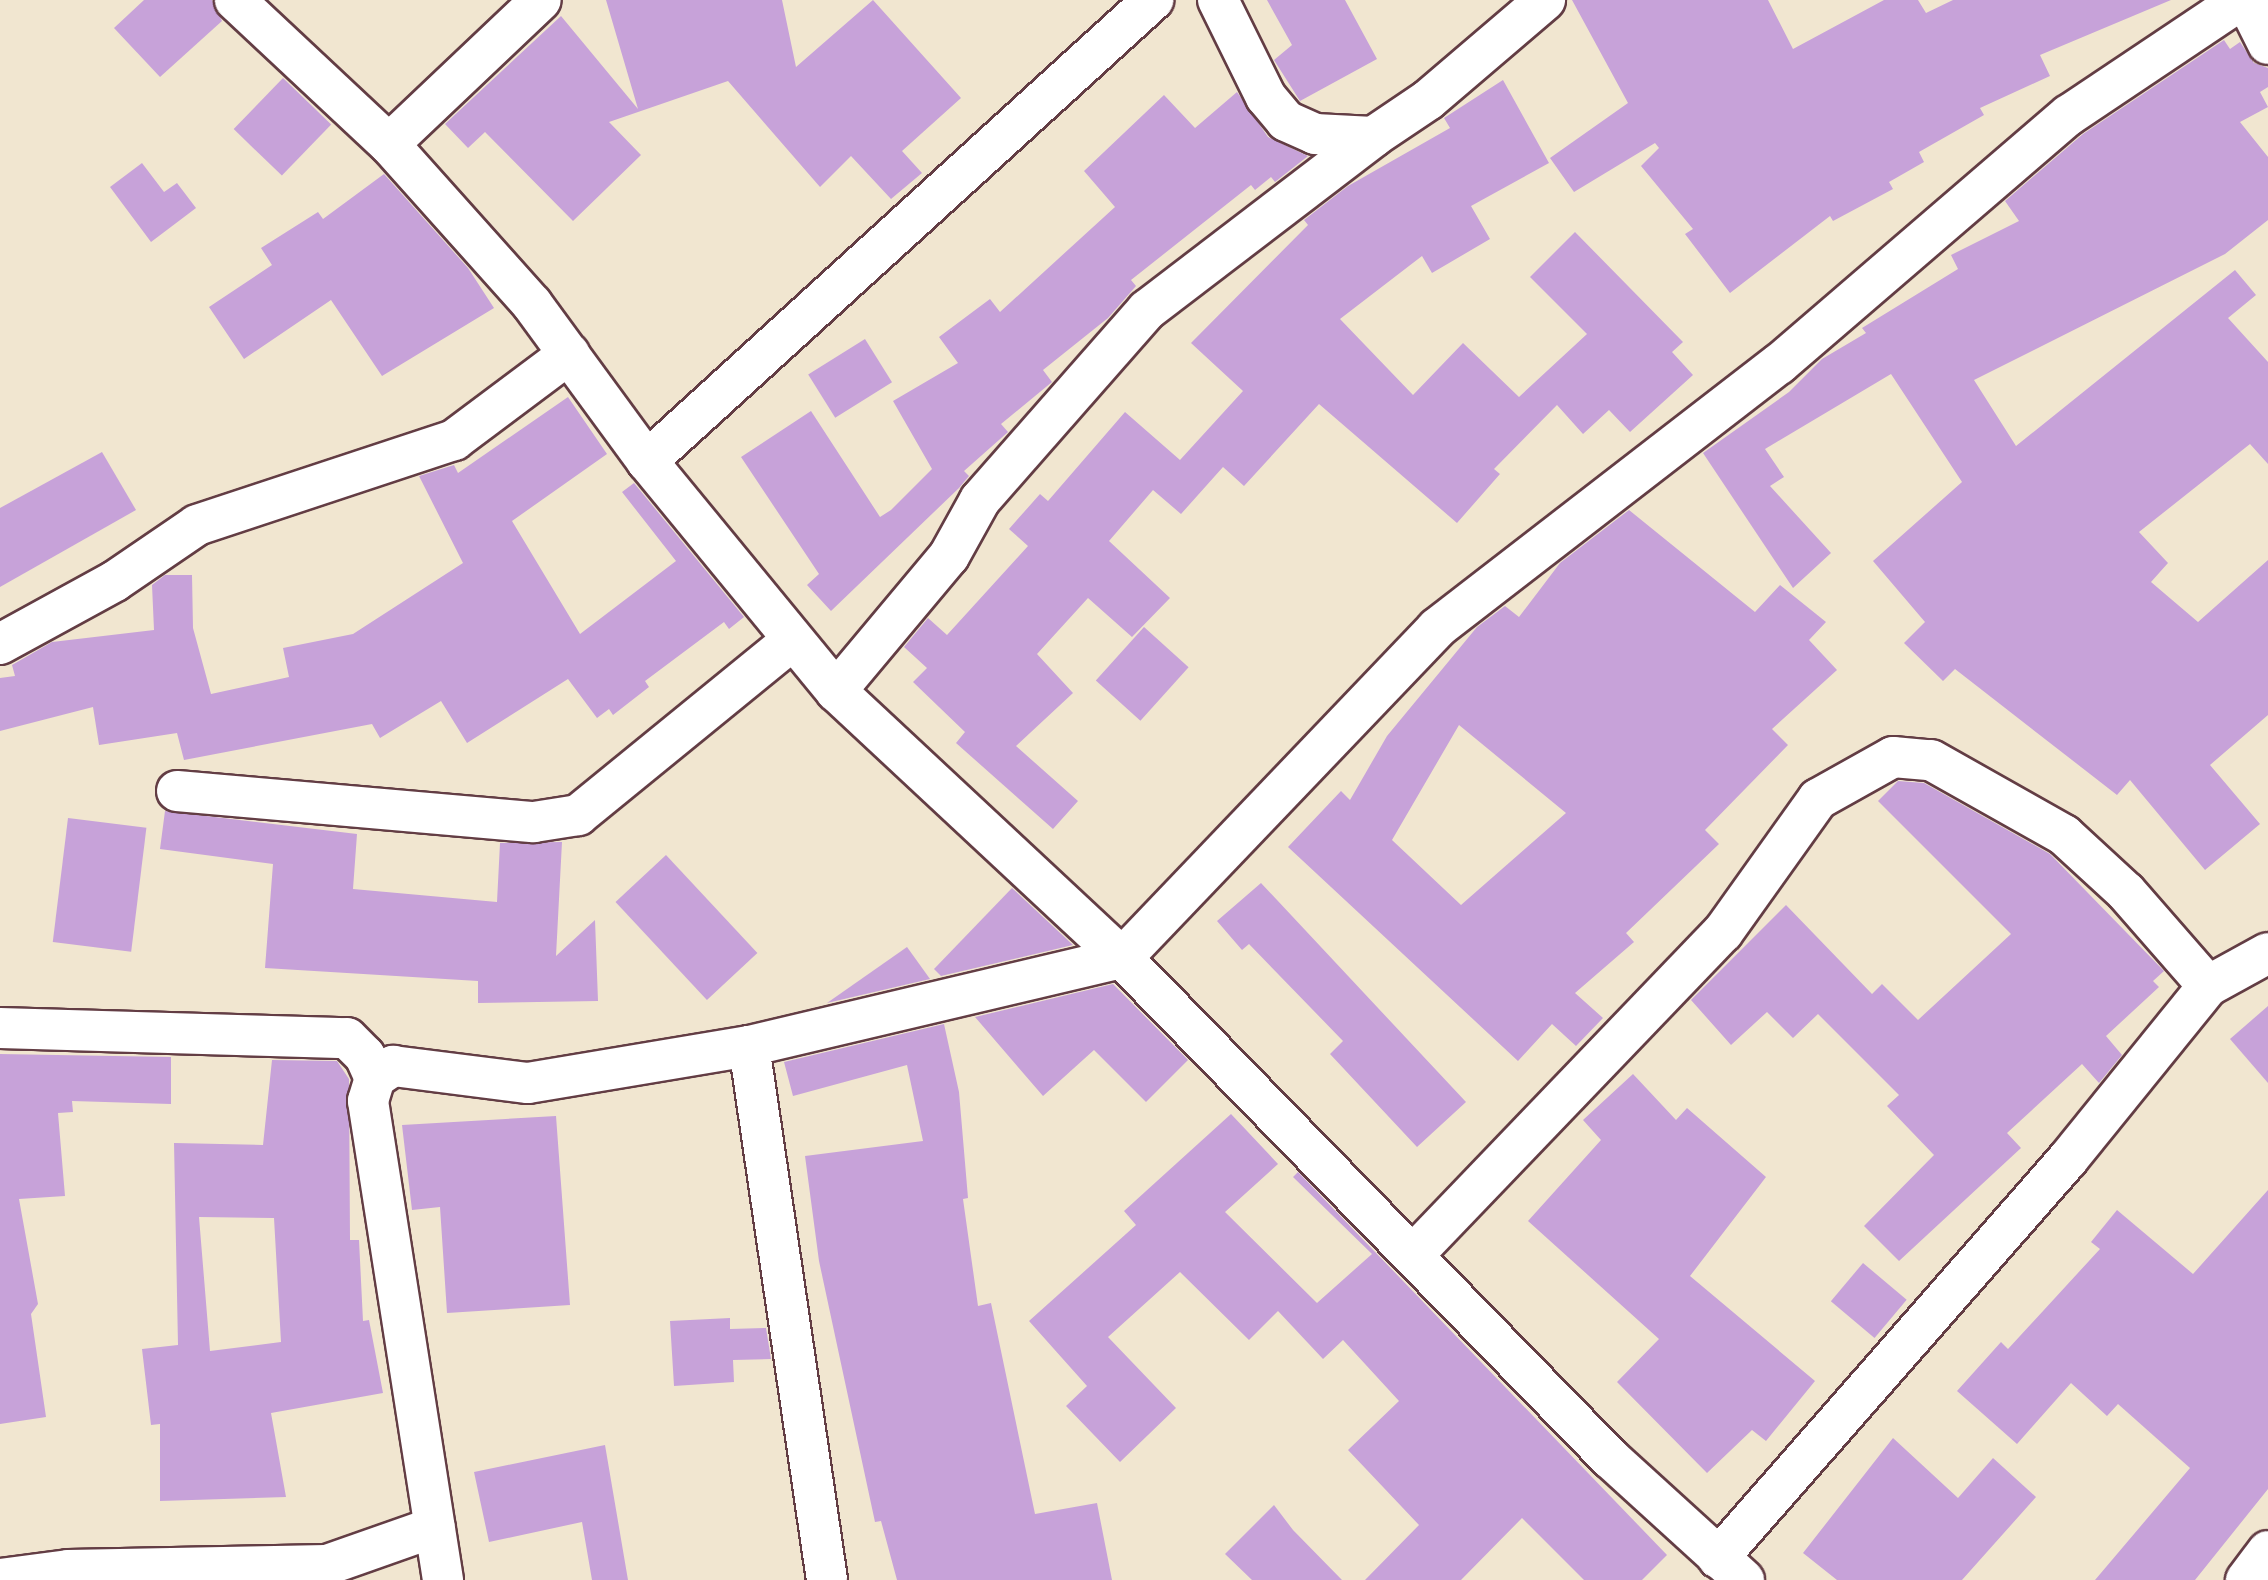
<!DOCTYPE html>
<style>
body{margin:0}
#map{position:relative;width:2268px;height:1580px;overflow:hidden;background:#f1e6d0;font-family:"Balsamiq Sans",sans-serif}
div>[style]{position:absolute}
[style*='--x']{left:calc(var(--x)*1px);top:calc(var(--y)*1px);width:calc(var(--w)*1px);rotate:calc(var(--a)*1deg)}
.building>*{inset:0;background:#c7a2d9;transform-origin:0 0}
.roads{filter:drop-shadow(2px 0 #633d44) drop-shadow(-2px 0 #633d44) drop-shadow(0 2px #633d44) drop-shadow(0 -2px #633d44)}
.minor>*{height:40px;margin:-20px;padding:0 20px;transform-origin:20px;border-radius:20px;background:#fff}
span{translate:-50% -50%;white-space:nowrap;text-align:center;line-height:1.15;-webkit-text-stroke:9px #f6f6f2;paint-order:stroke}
</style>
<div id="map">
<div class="building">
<i style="clip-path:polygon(144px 0,212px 0,222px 21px,160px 77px,114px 28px)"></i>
<i style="clip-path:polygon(606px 0,782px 0,796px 67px,873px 0,961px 98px,902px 151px,922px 173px,891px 199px,851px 156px,820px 187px,728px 81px,609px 122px,641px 155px,573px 221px,485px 132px,468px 148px,445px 124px,561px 16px,638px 109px)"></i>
<i style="clip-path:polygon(1267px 0,1345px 0,1377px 59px,1300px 101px,1274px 60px,1292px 45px)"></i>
<i style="clip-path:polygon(1572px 0,1768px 0,1793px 49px,1884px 0,1918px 0,1926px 13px,1953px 0,2171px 0,2040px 55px,2050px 76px,1980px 108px,1984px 115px,1919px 152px,1924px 162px,1889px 182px,1893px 189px,1833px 221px,1830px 216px,1730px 293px,1685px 234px,1693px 229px,1641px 166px,1659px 148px,1655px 143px,1574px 192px,1550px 158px,1628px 103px)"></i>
<i style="clip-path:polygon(2224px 40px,2230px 49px,2240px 42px,2254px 63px,2268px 68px,2268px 87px,2260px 92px,2268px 107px,2240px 122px,2268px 157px,2268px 220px,2225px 254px,1974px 380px,2016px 446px,2235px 270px,2256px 295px,2228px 318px,2268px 362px,2268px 464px,2250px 444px,2139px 532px,2168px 563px,2151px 582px,2198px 622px,2268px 560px,2268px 715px,2210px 765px,2260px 824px,2205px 870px,2130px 780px,2117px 795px,1955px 669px,1943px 681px,1904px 643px,1925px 622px,1873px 561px,1962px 482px,1891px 374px,1765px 449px,1784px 477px,1770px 486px,1831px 553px,1793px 588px,1703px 453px,1789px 392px,1822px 359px,1866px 333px,1862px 328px,1958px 269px,1951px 255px,2019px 221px,2005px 201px,2083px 134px)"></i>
<i style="left:283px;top:78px;width:67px;height:71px;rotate:44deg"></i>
<i style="clip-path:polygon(1503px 80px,1549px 163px,1471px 206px,1490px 239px,1432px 273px,1422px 256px,1340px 319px,1413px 395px,1463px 343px,1519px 397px,1587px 334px,1530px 277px,1575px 232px,1683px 342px,1672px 352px,1693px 375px,1630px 432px,1609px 410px,1583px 434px,1557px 405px,1494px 469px,1500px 474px,1457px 523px,1319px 404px,1244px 486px,1223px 467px,1181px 514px,1153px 490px,1109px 541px,1170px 598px,1132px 637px,1088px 598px,1037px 654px,1073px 693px,1016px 746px,1078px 801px,1053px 829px,956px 743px,965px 732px,913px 682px,927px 668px,904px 647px,928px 618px,947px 635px,1028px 546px,1009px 529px,1040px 494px,1048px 501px,1125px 412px,1180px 460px,1243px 391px,1191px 343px,1308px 225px,1304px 220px,1348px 186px,1450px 128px,1444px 118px)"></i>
<i style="clip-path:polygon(1237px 92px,1268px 137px,1308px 156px,1275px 182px,1271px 177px,1255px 190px,1251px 185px,1131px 280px,1136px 286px,1108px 318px,1043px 370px,1052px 382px,1001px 424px,1008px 432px,964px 471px,969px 476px,959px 488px,831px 611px,807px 585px,819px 574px,741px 457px,811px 411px,880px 517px,891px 510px,932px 469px,893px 401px,958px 363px,939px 337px,990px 299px,1000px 312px,1115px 207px,1084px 171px,1164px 95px,1195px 128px)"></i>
<i style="clip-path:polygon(142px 163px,164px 192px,177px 183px,196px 208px,151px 242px,110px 187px)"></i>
<i style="clip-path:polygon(384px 174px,468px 268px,494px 308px,382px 376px,331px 300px,244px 359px,209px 307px,272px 265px,261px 248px,318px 212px,323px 219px)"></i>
<i style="left:865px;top:339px;width:51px;height:67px;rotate:58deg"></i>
<i style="clip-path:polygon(568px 397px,607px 454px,512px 521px,580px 634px,676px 561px,622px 492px,634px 483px,744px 617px,729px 629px,724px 622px,645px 681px,649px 687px,613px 715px,609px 709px,597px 718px,568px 679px,467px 743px,441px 701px,380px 738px,372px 724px,184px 760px,177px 733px,99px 745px,93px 707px,0 731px,0 678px,15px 676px,12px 665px,52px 642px,154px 630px,152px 585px,165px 575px,192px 575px,193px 628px,211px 694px,289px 677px,283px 648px,353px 634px,463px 563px,419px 476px,454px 465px,458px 473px)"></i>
<i style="clip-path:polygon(102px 452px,136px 510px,0 587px,0 508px)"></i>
<i style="clip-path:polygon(evenodd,1629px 510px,1755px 612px,1780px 585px,1826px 622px,1809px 640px,1837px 670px,1772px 729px,1788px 745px,1705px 830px,1719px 844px,1626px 933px,1634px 942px,1575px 993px,1603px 1018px,1576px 1046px,1552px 1024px,1518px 1061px,1288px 847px,1341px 791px,1350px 800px,1387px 736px,1477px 627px,1505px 606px,1519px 617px,1560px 563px,1629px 510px,1459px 725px,1566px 813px,1461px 905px,1392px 840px,1459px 725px)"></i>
<i style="left:1144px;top:627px;width:60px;height:72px;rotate:42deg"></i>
<i style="clip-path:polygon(1898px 781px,1924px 783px,2050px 854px,2164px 971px,2153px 981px,2159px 987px,2106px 1036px,2122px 1055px,2099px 1083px,2082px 1064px,2007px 1133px,2021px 1148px,1899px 1261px,1864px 1226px,1934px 1155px,1887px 1106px,1899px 1095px,1818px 1014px,1793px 1038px,1767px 1012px,1731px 1045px,1691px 1000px,1786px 905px,1872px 994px,1882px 984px,1918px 1020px,2011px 934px,1878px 801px)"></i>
<i style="clip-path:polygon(165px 811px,357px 834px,353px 889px,497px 902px,500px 843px,562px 842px,556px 956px,595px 920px,598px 1001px,478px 1003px,478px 981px,265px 968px,273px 864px,160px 849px)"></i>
<i style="left:68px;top:818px;width:79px;height:125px;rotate:7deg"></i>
<i style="left:666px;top:855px;width:134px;height:69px;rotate:47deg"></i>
<i style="clip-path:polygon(1261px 883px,1466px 1102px,1417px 1147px,1330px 1054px,1343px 1041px,1249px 944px,1242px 950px,1217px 921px)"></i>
<i style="clip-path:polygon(1012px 888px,1073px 945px,941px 976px,934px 969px)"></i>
<i style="clip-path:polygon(907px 947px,930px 979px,827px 1003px)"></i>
<i style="clip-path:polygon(1113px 984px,1188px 1060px,1146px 1102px,1094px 1050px,1043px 1096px,975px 1017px)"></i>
<i style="clip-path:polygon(2268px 1006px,2268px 1083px,2230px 1039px)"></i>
<i style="clip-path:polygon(944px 1024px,959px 1092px,968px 1198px,963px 1199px,978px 1306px,991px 1303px,1035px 1514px,1097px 1503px,1112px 1580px,897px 1580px,881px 1521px,875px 1522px,819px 1261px,805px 1156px,923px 1141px,907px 1065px,793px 1096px,784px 1062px)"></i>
<i style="clip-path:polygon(0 1054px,171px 1057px,171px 1104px,72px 1101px,73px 1112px,58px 1113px,65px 1196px,19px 1199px,38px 1304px,31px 1314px,46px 1417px,0 1424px)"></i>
<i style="clip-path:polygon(evenodd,272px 1060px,337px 1061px,349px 1079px,350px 1240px,359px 1240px,363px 1321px,369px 1320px,383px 1393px,271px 1413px,286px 1497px,160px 1501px,160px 1424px,151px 1425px,142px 1349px,178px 1345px,174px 1143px,263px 1145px,272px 1060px,199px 1217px,274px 1218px,281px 1342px,210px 1351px,199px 1217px)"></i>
<i style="clip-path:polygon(1633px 1074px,1676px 1120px,1687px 1108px,1766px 1177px,1690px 1276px,1815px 1381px,1766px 1441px,1752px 1430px,1707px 1473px,1617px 1382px,1659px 1339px,1528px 1221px,1601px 1140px,1583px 1120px)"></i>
<i style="clip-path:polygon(1231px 1114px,1278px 1164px,1225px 1212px,1317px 1303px,1372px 1254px,1293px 1177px,1298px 1172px,1667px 1555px,1642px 1580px,1584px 1580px,1522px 1518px,1461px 1580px,1365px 1580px,1419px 1525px,1348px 1450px,1399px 1401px,1343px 1340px,1323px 1359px,1278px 1311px,1249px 1340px,1180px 1272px,1108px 1337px,1176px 1408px,1120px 1462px,1066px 1406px,1087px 1386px,1029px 1321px,1136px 1225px,1124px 1211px)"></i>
<i style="clip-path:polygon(556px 1116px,570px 1305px,447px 1313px,440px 1207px,412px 1210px,402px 1125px)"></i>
<i style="clip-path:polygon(2268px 1190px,2268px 1489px,2195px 1580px,2095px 1580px,2190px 1468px,2118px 1404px,2107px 1416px,2071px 1383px,2017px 1444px,1957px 1391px,2001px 1342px,2008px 1349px,2100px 1249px,2091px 1242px,2117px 1210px,2193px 1274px)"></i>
<i style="left:1863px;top:1263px;width:57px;height:50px;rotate:40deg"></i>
<i style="clip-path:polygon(730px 1318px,730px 1329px,766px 1328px,771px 1359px,733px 1360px,734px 1382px,674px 1386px,670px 1321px)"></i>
<i style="clip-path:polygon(1893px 1438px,1958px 1498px,1993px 1458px,2036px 1497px,1962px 1580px,1837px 1580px,1803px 1553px)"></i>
<i style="clip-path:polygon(605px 1445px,628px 1580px,592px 1580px,582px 1522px,489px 1542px,474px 1472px)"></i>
<i style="clip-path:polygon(1274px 1505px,1293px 1530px,1342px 1580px,1252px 1580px,1225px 1554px)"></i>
</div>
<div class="roads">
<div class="minor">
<i style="--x:235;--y:0;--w:211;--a:43.1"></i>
<i style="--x:389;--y:144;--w:215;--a:48.2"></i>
<i style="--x:532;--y:304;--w:195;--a:53.8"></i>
<i style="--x:647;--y:461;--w:298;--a:50.6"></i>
<i style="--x:836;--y:691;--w:391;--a:43"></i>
<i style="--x:1122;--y:958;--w:699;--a:45.7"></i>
<i style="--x:1610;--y:1458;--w:181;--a:42.3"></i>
<i style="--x:1218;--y:0;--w:108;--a:63.7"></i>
<i style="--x:1266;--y:97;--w:31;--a:50"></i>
<i style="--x:1286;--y:121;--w:32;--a:24"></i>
<i style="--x:1315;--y:134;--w:58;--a:3"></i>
<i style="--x:1373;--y:137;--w:66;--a:-33.9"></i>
<i style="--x:1428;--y:100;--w:154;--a:-40.5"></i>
<i style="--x:2246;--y:0;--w:49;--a:63.4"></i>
<i style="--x:389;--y:144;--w:209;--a:-43.5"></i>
<i style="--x:647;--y:461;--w:685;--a:-42.34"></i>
<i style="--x:0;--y:644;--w:131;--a:-28.7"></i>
<i style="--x:115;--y:581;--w:99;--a:-34.3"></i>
<i style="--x:197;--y:525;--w:271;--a:-18.3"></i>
<i style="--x:454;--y:440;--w:144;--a:-36.8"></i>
<i style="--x:836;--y:691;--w:176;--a:-50.1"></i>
<i style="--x:949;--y:556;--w:64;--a:-61"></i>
<i style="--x:980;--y:500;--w:253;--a:-48.7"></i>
<i style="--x:1147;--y:310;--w:285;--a:-37.4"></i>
<i style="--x:177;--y:791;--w:358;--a:5"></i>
<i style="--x:534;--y:822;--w:45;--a:-9"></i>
<i style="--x:578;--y:815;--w:274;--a:-39.2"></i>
<i style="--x:0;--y:1028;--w:347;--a:1.7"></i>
<i style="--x:347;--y:1038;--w:25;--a:45"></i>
<i style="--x:365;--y:1056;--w:24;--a:66"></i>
<i style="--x:375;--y:1078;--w:24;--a:107"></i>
<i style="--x:368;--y:1101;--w:485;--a:81.1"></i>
<i style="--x:749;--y:1046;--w:540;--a:81.69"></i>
<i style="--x:375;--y:1078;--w:22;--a:-34"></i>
<i style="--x:393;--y:1066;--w:136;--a:7.2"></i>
<i style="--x:528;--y:1083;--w:224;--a:-9.5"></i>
<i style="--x:749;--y:1046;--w:383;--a:-13.3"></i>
<i style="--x:1122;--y:958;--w:456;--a:-46.3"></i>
<i style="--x:1437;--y:628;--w:432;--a:-37.7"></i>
<i style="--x:1779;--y:364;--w:382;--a:-40.7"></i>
<i style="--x:2069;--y:115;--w:207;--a:-33.8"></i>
<i style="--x:1414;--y:1254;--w:446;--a:-46.2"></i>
<i style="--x:1723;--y:932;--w:163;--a:-54.5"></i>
<i style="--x:1818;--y:799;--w:86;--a:-29.2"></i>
<i style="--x:1893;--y:757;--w:38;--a:5"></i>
<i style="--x:1931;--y:760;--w:153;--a:29.4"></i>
<i style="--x:2064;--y:835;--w:84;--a:42.6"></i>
<i style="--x:2126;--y:892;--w:125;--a:48.9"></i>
<i style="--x:1718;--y:1558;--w:531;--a:-48.74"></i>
<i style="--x:2068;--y:1159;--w:223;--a:-51"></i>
<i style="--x:2208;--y:986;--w:68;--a:-28.8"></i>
<i style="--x:0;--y:1579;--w:69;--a:-7.5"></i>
<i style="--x:68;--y:1570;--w:259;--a:-1.1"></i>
<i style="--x:327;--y:1565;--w:114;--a:-19.4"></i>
<i style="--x:2246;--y:1580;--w:36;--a:-53"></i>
</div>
</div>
</div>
